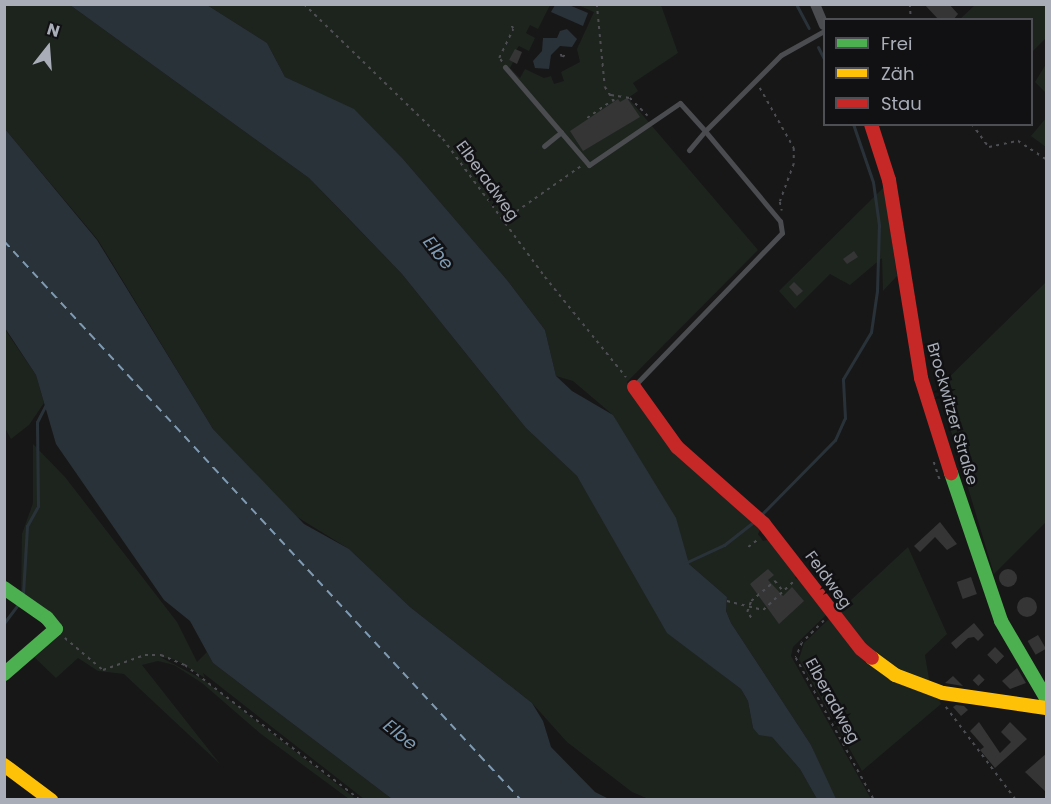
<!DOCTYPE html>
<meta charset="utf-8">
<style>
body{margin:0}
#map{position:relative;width:1051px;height:804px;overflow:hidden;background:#171717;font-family:Poppins,sans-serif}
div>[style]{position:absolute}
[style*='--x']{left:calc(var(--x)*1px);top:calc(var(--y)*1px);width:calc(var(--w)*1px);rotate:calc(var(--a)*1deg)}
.green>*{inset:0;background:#1d241e}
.water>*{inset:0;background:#2a3239}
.stream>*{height:3px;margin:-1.5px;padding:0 1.5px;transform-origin:1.5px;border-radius:1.5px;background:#2a3239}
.ferry>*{height:1.5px;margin-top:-0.75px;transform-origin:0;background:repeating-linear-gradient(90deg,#7f9bb3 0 8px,transparent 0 14px)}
.building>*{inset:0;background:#353536;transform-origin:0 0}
.round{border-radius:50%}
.path>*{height:1.5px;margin-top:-0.75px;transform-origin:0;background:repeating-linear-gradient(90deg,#4d4e52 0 3px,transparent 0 7.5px)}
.lane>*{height:5px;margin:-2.5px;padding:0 2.5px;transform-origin:2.5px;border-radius:2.5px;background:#4b4c50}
.street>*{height:10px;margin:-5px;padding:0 5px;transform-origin:5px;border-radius:5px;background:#4b4c50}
.fast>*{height:14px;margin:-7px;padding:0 7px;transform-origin:7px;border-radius:7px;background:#4caf50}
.slow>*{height:14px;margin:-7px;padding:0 7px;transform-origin:7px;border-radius:7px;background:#ffc107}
.jam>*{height:14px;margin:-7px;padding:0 7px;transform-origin:7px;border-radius:7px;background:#c62828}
span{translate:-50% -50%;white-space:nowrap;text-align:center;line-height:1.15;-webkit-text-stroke:5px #111113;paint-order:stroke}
.street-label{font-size:16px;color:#a8adb8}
.water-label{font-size:18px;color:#7f9bb3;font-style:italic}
.frame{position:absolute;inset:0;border:6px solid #a8adb8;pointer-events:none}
.legend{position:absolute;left:823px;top:18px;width:210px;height:108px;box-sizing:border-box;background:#111113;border:2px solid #4d4f55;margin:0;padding:8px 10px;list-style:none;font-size:18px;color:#a8adb8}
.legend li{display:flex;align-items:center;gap:12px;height:30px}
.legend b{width:30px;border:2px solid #4d4f55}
.north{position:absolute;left:18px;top:18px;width:60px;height:60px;-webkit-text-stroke:4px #111113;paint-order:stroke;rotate:17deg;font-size:16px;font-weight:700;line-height:24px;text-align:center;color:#a8adb8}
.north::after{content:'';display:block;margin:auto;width:21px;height:27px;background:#a8adb8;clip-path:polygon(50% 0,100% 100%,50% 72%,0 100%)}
</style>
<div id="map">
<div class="green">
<i style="clip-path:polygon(4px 5px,70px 5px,309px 178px,402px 274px,526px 428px,577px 476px,629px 561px,658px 617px,679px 641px,741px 689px,748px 701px,753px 728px,772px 737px,800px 769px,817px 799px,651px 800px,632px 792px,567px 742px,532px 703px,410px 607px,349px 549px,294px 515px,213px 429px,98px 240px,5px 129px)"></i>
<i style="clip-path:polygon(207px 5px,550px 5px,538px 29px,530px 25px,526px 33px,535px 38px,529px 51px,519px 46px,509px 60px,513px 62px,510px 68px,520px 78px,525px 69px,544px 78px,551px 76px,554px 84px,564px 81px,561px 72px,580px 62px,577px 49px,594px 12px,578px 5px,661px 5px,678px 53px,633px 83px,638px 91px,628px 98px,758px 250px,627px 382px,656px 428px,761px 528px,758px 534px,763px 541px,771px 539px,797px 575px,795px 578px,803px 582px,826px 615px,793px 647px,791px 656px,871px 799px,836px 799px,832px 796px,811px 745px,731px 623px,726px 611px,727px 597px,689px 564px,613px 415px,573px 381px,556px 376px,545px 330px,507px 280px,403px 159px,354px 110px,285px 77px,267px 43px)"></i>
<i style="clip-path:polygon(975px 5px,1046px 5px,1046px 38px,1032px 52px,1032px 20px,960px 19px)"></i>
<i style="clip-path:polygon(1046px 64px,1046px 93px,1035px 82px)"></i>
<i style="clip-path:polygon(1046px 118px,1046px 147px,1031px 136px)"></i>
<i style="clip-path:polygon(884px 187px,897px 276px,883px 291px,882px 258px,850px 285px,830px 274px,795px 309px,779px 291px)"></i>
<i style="clip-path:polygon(1046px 282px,1046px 522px,994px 574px,938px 388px)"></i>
<i style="clip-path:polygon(4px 328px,36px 375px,44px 403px,29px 425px,11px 439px,5px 428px)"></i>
<i style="clip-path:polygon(33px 444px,65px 477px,177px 622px,197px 662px,207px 652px,213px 663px,392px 799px,364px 799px,203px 673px,205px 678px,176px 660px,160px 657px,204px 680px,356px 799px,349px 799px,261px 734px,202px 683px,174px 665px,158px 661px,142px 665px,220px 764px,124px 674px,98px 671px,78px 658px,56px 678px,32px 655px,57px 632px,21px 597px,22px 534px,33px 503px)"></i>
<i style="clip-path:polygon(908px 547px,947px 634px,925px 655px,930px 685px,883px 662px,836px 614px)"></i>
<i style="clip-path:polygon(830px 618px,937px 696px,941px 704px,862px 771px,799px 659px,804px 643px)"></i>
</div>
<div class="water">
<i style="clip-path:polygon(70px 5px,207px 5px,267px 43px,285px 77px,354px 109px,403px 159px,507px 280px,545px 330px,556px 376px,572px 391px,613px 415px,676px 518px,689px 564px,727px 597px,726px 611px,731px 623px,811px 745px,836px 799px,817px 799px,800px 769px,772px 737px,759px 735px,753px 728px,748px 701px,741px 689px,667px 633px,577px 476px,526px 428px,402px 274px,351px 221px,309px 178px)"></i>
<i style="clip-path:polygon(569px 5px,588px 13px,583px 26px,551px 12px,555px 5px)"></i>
<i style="clip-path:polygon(567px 29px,577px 39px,572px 47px,560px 46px,551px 55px,549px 69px,535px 68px,533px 61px,542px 51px,543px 38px,557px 38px,560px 31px)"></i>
<i style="clip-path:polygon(5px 129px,97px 240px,213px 429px,304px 524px,349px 549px,410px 607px,532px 703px,543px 721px,551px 747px,595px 792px,609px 799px,392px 799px,213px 663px,190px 621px,164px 600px,56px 444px,36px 375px,5px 328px)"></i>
</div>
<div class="stream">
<i style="--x:796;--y:4;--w:27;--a:62"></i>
<i style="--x:818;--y:47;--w:13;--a:63"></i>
<i style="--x:760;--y:516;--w:107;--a:-45.4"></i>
<i style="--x:835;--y:440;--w:24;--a:-66"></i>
<i style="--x:845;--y:418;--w:39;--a:-93"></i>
<i style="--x:843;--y:379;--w:55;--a:-59.2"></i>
<i style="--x:871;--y:332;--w:41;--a:-81.7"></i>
<i style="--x:877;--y:291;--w:66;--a:-88.3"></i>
<i style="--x:879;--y:225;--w:43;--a:-97.9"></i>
<i style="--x:873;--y:182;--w:61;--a:-109"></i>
<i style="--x:685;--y:563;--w:43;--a:-24.8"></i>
<i style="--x:724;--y:545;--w:37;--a:-38"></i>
<i style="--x:23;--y:594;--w:68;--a:-86.6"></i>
<i style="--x:27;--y:526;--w:23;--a:-61"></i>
<i style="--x:38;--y:506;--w:84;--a:-90.7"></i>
<i style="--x:37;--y:422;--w:22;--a:-63"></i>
<i style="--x:4;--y:623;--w:25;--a:-53"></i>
</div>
<div class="ferry">
<i style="--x:4;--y:241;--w:761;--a:47.24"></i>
</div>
<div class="building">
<i style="clip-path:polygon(924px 4px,949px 4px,958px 14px,953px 20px,939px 20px)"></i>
<i style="clip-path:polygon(515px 49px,522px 52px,517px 64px,509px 60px)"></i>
<i style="clip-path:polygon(627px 98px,640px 117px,583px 151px,570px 131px,618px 99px,620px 102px)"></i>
<i style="clip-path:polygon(854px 251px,858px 257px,847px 264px,843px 259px)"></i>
<i style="clip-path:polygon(794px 282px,803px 291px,797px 296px,789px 287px)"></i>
<i style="clip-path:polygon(940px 522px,957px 544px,947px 550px,935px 537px,920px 552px,914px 546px)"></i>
<i class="round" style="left:999px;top:569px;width:18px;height:18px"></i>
<i style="clip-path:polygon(768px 569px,774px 575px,768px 580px,783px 596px,792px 587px,804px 601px,779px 624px,750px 584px)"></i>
<i style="left:971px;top:577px;width:18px;height:15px;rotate:71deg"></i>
<i class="round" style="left:1017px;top:597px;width:20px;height:20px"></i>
<i style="clip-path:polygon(974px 623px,984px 635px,978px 641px,974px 637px,968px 638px,956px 649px,951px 643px)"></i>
<i style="left:1038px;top:635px;width:16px;height:12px;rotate:60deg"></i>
<i style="left:995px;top:647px;width:13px;height:11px;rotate:45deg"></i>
<i style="clip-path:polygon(1017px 668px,1026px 683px,1010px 689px,1002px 681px)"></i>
<i style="left:979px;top:674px;width:8px;height:9px;rotate:45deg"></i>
<i style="clip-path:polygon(953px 676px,963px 686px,945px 683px)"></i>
<i style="clip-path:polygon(956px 705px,964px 706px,968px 710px,961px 716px,953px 707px)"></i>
<i style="clip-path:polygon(979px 722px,1000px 753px,1011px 742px,1001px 732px,1010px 722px,1027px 739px,995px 768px,980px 750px,984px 747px,970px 731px)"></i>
<i style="clip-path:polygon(1047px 753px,1047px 793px,1025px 772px)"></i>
</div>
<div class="path">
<i style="--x:304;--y:4;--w:194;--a:44.2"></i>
<i style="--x:443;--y:139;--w:172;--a:53.5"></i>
<i style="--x:545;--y:277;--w:129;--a:51"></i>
<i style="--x:597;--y:4;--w:83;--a:84.5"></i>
<i style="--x:605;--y:87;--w:17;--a:57"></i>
<i style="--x:910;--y:4;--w:16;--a:86"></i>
<i style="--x:561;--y:54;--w:3;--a:72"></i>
<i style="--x:562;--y:57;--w:4;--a:-34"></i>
<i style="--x:502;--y:62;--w:5;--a:-127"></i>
<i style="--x:499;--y:58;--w:32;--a:-64"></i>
<i style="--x:513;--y:29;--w:4;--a:-117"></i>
<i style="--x:760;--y:88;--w:69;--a:60.5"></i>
<i style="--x:794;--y:148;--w:16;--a:90"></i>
<i style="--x:794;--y:164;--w:40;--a:110.2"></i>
<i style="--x:780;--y:202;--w:9;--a:77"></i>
<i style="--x:611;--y:95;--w:19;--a:9"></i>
<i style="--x:630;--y:98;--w:25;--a:45"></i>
<i style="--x:587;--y:118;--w:32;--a:-35"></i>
<i style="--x:972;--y:124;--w:29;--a:54"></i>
<i style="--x:989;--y:147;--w:30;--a:-12"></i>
<i style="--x:1018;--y:141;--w:33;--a:33"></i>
<i style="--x:504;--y:220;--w:94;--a:-35"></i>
<i style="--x:934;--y:462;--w:19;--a:72"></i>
<i style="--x:748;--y:547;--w:15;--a:-37"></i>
<i style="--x:727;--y:601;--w:37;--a:14"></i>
<i style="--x:763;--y:610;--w:42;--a:-43.1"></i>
<i style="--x:751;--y:618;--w:7;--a:-124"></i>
<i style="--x:747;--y:612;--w:12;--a:-70"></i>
<i style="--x:751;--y:601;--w:31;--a:-40"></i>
<i style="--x:775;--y:581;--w:13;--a:51"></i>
<i style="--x:824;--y:621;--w:31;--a:135"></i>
<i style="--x:802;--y:643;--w:16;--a:112"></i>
<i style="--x:796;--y:658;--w:162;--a:61.2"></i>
<i style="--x:65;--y:638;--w:50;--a:40.1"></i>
<i style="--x:103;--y:670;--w:45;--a:-19.7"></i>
<i style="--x:145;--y:655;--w:16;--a:0"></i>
<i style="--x:161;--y:655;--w:26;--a:23"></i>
<i style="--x:185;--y:665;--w:221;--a:37.6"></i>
<i style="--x:946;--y:707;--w:116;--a:53"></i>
</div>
<div class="lane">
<i style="--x:505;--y:67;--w:129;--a:49.4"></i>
<i style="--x:589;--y:165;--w:110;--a:-34.3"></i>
<i style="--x:680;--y:103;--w:38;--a:48"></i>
<i style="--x:705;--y:131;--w:25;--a:130"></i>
<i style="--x:544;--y:146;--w:22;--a:-39"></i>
<i style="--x:635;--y:385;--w:211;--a:-46"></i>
<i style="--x:782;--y:233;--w:12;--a:-99"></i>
<i style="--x:780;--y:221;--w:117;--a:-129.8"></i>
<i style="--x:705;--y:131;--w:107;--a:-45"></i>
<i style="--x:781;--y:55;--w:49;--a:-29.2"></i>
</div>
<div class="street">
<i style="--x:815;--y:4;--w:23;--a:67"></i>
</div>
<div class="fast">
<i style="--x:951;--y:473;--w:156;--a:71.3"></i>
<i style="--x:1001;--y:621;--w:89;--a:59.7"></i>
<i style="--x:4;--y:588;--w:52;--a:34.9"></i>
<i style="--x:47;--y:618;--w:14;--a:51"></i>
<i style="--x:56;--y:629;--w:69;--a:139.1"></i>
</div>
<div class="slow">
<i style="--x:872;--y:658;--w:29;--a:36"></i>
<i style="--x:895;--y:675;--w:51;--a:20.6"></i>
<i style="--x:943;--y:693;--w:104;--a:8.3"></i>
<i style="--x:4;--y:765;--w:59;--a:36.7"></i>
</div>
<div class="jam">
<i style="--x:871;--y:124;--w:59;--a:72.2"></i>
<i style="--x:889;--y:180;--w:201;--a:80.8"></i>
<i style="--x:921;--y:378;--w:100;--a:72.5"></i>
<i style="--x:634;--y:387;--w:74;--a:54.4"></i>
<i style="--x:677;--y:447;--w:116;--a:41.5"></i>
<i style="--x:764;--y:524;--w:158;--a:52.2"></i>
<i style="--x:861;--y:649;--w:14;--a:39"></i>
</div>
<div class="street-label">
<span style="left:487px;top:181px;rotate:54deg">Elberadweg</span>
<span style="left:952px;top:414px;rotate:74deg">Brockwitzer Straße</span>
<span style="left:828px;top:580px;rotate:54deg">Feldweg</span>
<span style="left:832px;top:701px;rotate:61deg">Elberadweg</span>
</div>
<div class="water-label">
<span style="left:438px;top:253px;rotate:52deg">Elbe</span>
<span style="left:400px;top:735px;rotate:39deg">Elbe</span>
</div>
<div class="frame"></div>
<ul class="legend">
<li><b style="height:8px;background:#4caf50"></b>Frei</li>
<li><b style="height:8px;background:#ffc107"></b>Zäh</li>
<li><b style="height:8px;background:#c62828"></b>Stau</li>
</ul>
<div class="north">N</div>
</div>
